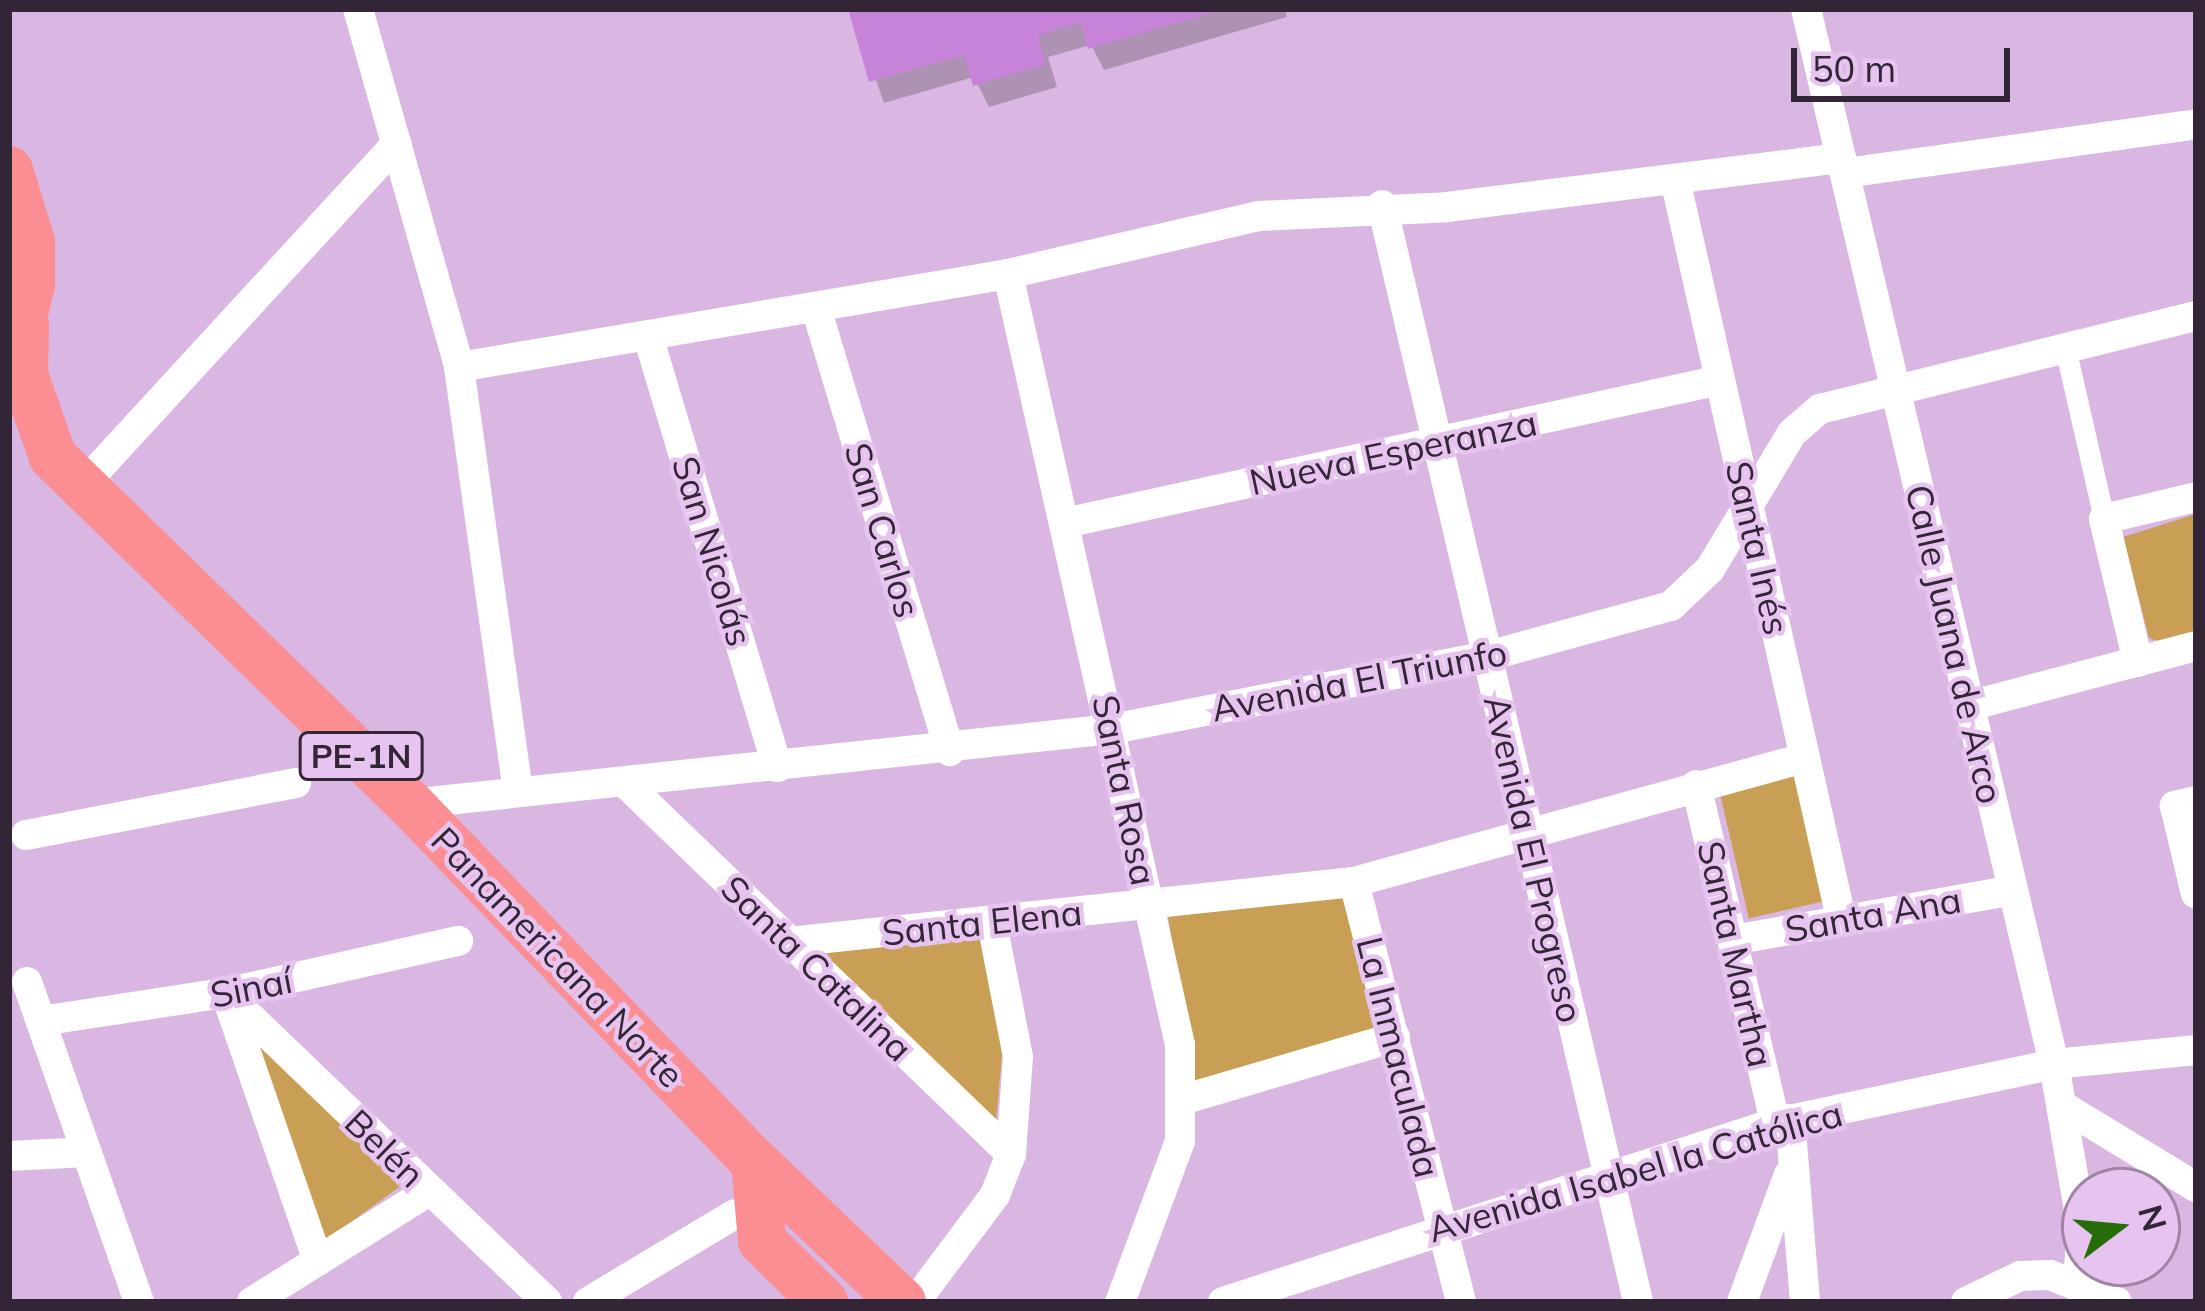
<!DOCTYPE html>
<meta charset="utf-8">
<style>
body{margin:0}
#map{position:relative;width:2205px;height:1311px;overflow:hidden;background:#d9b7e2;font-family:Mulish,sans-serif}
div>[style]{position:absolute}
[style*='--x']{left:calc(var(--x)*1px);top:calc(var(--y)*1px);width:calc(var(--w)*1px);rotate:calc(var(--a)*1deg)}
.green>*{inset:0;background:#c99e55;transform-origin:0 0}
.shadow>*{inset:0;background:#0003}
.building>*{inset:0;background:#c683d7}
.pedestrian>*{height:21px;margin:-10.5px;padding:0 10.5px;transform-origin:10.5px;border-radius:10.5px;background:#fff}
.minor>*{height:30px;margin:-15px;padding:0 15px;transform-origin:15px;border-radius:15px;background:#fff}
.trunk>*{height:48px;margin:-24px;padding:0 24px;transform-origin:24px;border-radius:24px;background:#fa8e93}
span{translate:-50% -50%;white-space:nowrap;text-align:center;line-height:1.15;-webkit-text-stroke:9px #e7c4ef;paint-order:stroke}
.shield-label span{padding:3px 9px;background:#e7c4ef;border:3px solid;border-radius:9px;-webkit-text-stroke-width:0}
.shield-label{font-size:33px;color:#322535;font-weight:700}
.street-label{font-size:36px;color:#322535}
.frame{position:absolute;inset:0;border:12px solid #322535;pointer-events:none}
.north{position:absolute;left:2061px;top:1167px;width:120px;height:120px;box-sizing:border-box;background:#e7c4ef;border:3px solid #9f84a5;border-radius:50%;rotate:74deg;font-size:33px;font-weight:700;line-height:48px;text-align:center;color:#322535}
.north::after{content:'';display:block;margin:auto;width:42px;height:54px;background:#266d0a;clip-path:polygon(50% 0,100% 100%,50% 72%,0 100%)}
.scale{position:absolute;left:1791px;top:48px;width:219px;height:54px;box-sizing:border-box;border:6px solid #322535;border-top:0;padding-left:15px;font-size:36px;line-height:42px;white-space:nowrap;color:#322535;-webkit-text-stroke:9px #e7c4ef;paint-order:stroke}
</style>
<div id="map">
<div class="green">
<i style="clip-path:polygon(2196px 514px,2196px 633px,2161px 642px,2149px 638px,2123px 537px)"></i>
<i style="left:1796px;top:767px;width:137px;height:80px;rotate:77deg"></i>
<i style="clip-path:polygon(1345px 886px,1382px 1030px,1195px 1089px,1167px 910px)"></i>
<i style="clip-path:polygon(980px 935px,1003px 1043px,996px 1122px,813px 952px)"></i>
<i style="clip-path:polygon(254px 1032px,402px 1185px,322px 1243px)"></i>
</div>
<div class="shadow">
<i style="clip-path:polygon(851px 9px,1285px 9px,1287px 17px,1104px 70px,1091px 45px,1048px 57px,1057px 87px,989px 107px,974px 77px,884px 103px)"></i>
</div>
<div class="building">
<i style="clip-path:polygon(848px 9px,1222px 9px,1222px 10px,1088px 49px,1081px 23px,1038px 35px,1046px 65px,973px 86px,964px 55px,869px 82px)"></i>
</div>
<div class="pedestrian">
<i style="--x:2065;--y:347;--w:176;--a:77.2"></i>
</div>
<div class="minor">
<i style="--x:358;--y:9;--w:372;--a:74.2"></i>
<i style="--x:459;--y:367;--w:428;--a:82.1"></i>
<i style="--x:1806;--y:9;--w:1084;--a:76.77"></i>
<i style="--x:2054;--y:1064;--w:165;--a:80.3"></i>
<i style="--x:2082;--y:1227;--w:54;--a:94.2"></i>
<i style="--x:1845;--y:173;--w:354;--a:-7.9"></i>
<i style="--x:1675;--y:179;--w:757;--a:77.34"></i>
<i style="--x:1382;--y:205;--w:1126;--a:76.86"></i>
<i style="--x:1008;--y:274;--w:790;--a:77.42"></i>
<i style="--x:1180;--y:1045;--w:96;--a:90"></i>
<i style="--x:1180;--y:1141;--w:172;--a:110.4"></i>
<i style="--x:816;--y:308;--w:463;--a:73.2"></i>
<i style="--x:648;--y:336;--w:450;--a:73.3"></i>
<i style="--x:459;--y:367;--w:557;--a:-9.61"></i>
<i style="--x:1008;--y:274;--w:258;--a:-13"></i>
<i style="--x:1259;--y:216;--w:188;--a:-2.7"></i>
<i style="--x:1447;--y:207;--w:397;--a:-7.1"></i>
<i style="--x:82;--y:486;--w:465;--a:-47.4"></i>
<i style="--x:1065;--y:523;--w:670;--a:-12.32"></i>
<i style="--x:2138;--y:662;--w:147;--a:-103.4"></i>
<i style="--x:2104;--y:519;--w:95;--a:-13.4"></i>
<i style="--x:1969;--y:706;--w:235;--a:-14.8"></i>
<i style="--x:624;--y:782;--w:537;--a:43.87"></i>
<i style="--x:1696;--y:785;--w:347;--a:76.8"></i>
<i style="--x:2196;--y:801;--w:22;--a:167"></i>
<i style="--x:2175;--y:806;--w:90;--a:76.6"></i>
<i style="--x:410;--y:804;--w:706;--a:-6.1"></i>
<i style="--x:1112;--y:729;--w:383;--a:-11"></i>
<i style="--x:1488;--y:656;--w:190;--a:-15.3"></i>
<i style="--x:1671;--y:606;--w:54;--a:-43.5"></i>
<i style="--x:1710;--y:569;--w:159;--a:-58.9"></i>
<i style="--x:1792;--y:433;--w:37;--a:-41"></i>
<i style="--x:1820;--y:409;--w:387;--a:-13.9"></i>
<i style="--x:26;--y:835;--w:275;--a:-10.9"></i>
<i style="--x:1354;--y:882;--w:433;--a:75.7"></i>
<i style="--x:1733;--y:940;--w:284;--a:-10.1"></i>
<i style="--x:789;--y:942;--w:568;--a:-6.06"></i>
<i style="--x:1354;--y:882;--w:468;--a:-15.4"></i>
<i style="--x:27;--y:982;--w:339;--a:70.7"></i>
<i style="--x:225;--y:993;--w:446;--a:43.8"></i>
<i style="--x:228;--y:1000;--w:276;--a:71"></i>
<i style="--x:41;--y:1021;--w:186;--a:-8.7"></i>
<i style="--x:225;--y:993;--w:239;--a:-12.6"></i>
<i style="--x:1185;--y:1099;--w:219;--a:-16.4"></i>
<i style="--x:2061;--y:1105;--w:158;--a:31.3"></i>
<i style="--x:1790;--y:1119;--w:184;--a:85.3"></i>
<i style="--x:9;--y:1156;--w:78;--a:-2.9"></i>
<i style="--x:252;--y:1302;--w:209;--a:-32.1"></i>
<i style="--x:588;--y:1302;--w:171;--a:-30.9"></i>
<i style="--x:915;--y:1302;--w:134;--a:-53.2"></i>
<i style="--x:995;--y:1195;--w:44;--a:-68.7"></i>
<i style="--x:1011;--y:1154;--w:97;--a:-85.9"></i>
<i style="--x:1018;--y:1057;--w:136;--a:-101"></i>
<i style="--x:1223;--y:1302;--w:580;--a:-17.97"></i>
<i style="--x:1775;--y:1123;--w:285;--a:-11.9"></i>
<i style="--x:2054;--y:1064;--w:143;--a:-5.6"></i>
<i style="--x:1742;--y:1302;--w:136;--a:-69.8"></i>
<i style="--x:1966;--y:1302;--w:60;--a:-25.7"></i>
<i style="--x:2020;--y:1276;--w:30;--a:-2"></i>
<i style="--x:2050;--y:1275;--w:72;--a:21.9"></i>
</div>
<div class="trunk">
<i style="--x:9;--y:170;--w:75;--a:73"></i>
<i style="--x:31;--y:242;--w:42;--a:90"></i>
<i style="--x:31;--y:284;--w:70;--a:103.2"></i>
<i style="--x:25;--y:325;--w:50;--a:91.1"></i>
<i style="--x:24;--y:375;--w:87;--a:70.5"></i>
<i style="--x:53;--y:457;--w:498;--a:44.2"></i>
<i style="--x:410;--y:804;--w:497;--a:46.1"></i>
<i style="--x:755;--y:1162;--w:203;--a:43.6"></i>
<i style="--x:755;--y:1162;--w:79;--a:84.9"></i>
<i style="--x:762;--y:1241;--w:87;--a:44.5"></i>
</div>
<div class="shield-label">
<span style="left:361px;top:756px">PE-1N</span>
</div>
<div class="street-label">
<span style="left:1393px;top:452px;rotate:-12deg">Nueva Esperanza</span>
<span style="left:883px;top:530px;rotate:73deg">San Carlos</span>
<span style="left:1758px;top:548px;rotate:77deg">Santa Inés</span>
<span style="left:713px;top:551px;rotate:73deg">San Nicolás</span>
<span style="left:1955px;top:644px;rotate:77deg">Calle Juana de Arco</span>
<span style="left:1359px;top:680px;rotate:-11deg">Avenida El Triunfo</span>
<span style="left:1125px;top:790px;rotate:78deg">Santa Rosa</span>
<span style="left:1534px;top:859px;rotate:77deg">Avenida El Progreso</span>
<span style="left:1873px;top:914px;rotate:-10deg">Santa Ana</span>
<span style="left:982px;top:922px;rotate:-6deg">Santa Elena</span>
<span style="left:1736px;top:954px;rotate:77deg">Santa Martha</span>
<span style="left:558px;top:957px;rotate:46deg">Panamericana Norte</span>
<span style="left:817px;top:968px;rotate:44deg">Santa Catalina</span>
<span style="left:251px;top:987px;rotate:-11deg">Sinaí</span>
<span style="left:1399px;top:1057px;rotate:76deg">La Inmaculada</span>
<span style="left:385px;top:1148px;rotate:44deg">Belén</span>
<span style="left:1635px;top:1171px;rotate:-16deg">Avenida Isabel la Católica</span>
</div>
<div class="frame"></div>
<div class="north">N</div>
<div class="scale">50 m</div>
</div>
